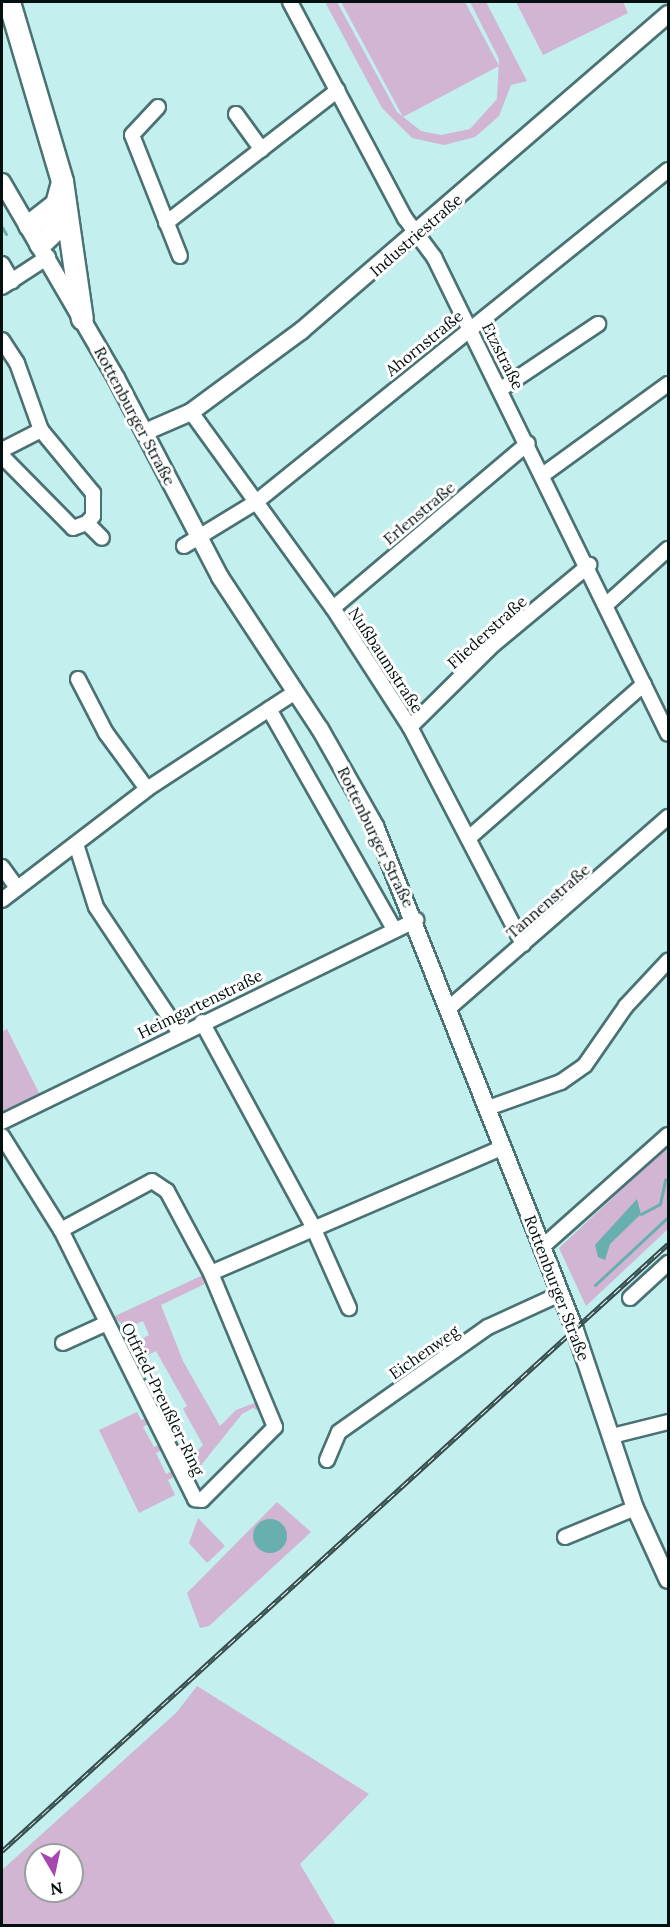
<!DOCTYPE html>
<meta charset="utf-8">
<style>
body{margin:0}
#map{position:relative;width:670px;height:1927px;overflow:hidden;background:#c3efef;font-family:Lora,serif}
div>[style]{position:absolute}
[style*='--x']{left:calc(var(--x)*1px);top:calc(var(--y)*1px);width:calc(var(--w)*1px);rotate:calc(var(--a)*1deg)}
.green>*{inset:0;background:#d2b4d3}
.water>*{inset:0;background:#68afb0}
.round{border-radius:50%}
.stream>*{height:3px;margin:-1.5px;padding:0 1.5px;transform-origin:1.5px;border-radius:1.5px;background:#68afb0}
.roads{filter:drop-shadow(2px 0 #4a7272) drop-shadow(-2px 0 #4a7272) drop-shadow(0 2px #4a7272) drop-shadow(0 -2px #4a7272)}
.minor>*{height:14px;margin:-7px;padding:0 7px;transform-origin:7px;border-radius:7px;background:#fff}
.tertiary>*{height:16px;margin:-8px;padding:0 8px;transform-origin:8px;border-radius:8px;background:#fff}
.trunk>*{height:21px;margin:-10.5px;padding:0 10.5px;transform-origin:10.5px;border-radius:10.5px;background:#fff}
.rail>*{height:5px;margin-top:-2.5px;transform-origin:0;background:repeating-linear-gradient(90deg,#fff 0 9px,#354b4b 0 18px);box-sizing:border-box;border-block:2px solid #354b4b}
span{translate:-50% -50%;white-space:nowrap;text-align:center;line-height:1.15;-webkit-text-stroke:6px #fff;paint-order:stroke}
.street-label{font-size:16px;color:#021010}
.frame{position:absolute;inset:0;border:3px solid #021010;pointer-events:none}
.north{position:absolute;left:24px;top:1843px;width:60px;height:60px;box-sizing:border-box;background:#fff;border:2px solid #9a9f9f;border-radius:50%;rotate:171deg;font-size:16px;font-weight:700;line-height:24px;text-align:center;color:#021010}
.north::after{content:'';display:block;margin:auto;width:21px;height:27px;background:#a646ae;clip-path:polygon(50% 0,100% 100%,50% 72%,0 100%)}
</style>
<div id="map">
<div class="green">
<i style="clip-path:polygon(325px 2px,337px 2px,397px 112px,421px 131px,441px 135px,470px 129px,497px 99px,499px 59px,470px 2px,486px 2px,527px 81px,511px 85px,499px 116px,475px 137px,444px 145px,412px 138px,382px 108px)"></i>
<i style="clip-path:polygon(341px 2px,465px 2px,499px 66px,403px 117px)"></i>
<i style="clip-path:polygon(516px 2px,623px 2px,628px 13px,543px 55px)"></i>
<i style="clip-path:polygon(7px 1029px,41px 1097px,2px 1122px,2px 1032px)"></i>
<i style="clip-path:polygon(668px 1146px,668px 1229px,586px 1306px,559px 1248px)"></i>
<i style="clip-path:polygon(205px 1274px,209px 1282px,161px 1305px,183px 1361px,220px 1426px,236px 1410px,257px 1402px,263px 1413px,253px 1408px,242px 1414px,194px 1474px,187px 1462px,203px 1445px,183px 1409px,187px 1406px,156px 1351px,142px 1358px,131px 1353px,141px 1348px,137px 1341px,149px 1335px,143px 1321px,127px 1328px,113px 1317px)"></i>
<i style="clip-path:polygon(137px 1412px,141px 1420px,150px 1417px,152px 1422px,143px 1427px,154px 1447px,163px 1443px,165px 1448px,156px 1453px,166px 1474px,175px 1470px,178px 1475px,168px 1480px,175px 1495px,139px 1513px,99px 1430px)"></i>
<i style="clip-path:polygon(277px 1502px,311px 1532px,209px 1626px,200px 1628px,187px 1593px)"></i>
<i style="clip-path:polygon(198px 1518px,225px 1546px,207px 1563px,189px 1543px)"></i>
<i style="clip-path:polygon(evenodd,197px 1686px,369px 1794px,300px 1864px,336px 1925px,2px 1925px,2px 1870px,177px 1712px,197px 1686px,36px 1855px,72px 1855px,72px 1891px,36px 1891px,36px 1855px)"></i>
</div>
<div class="water">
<i style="clip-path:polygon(637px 1199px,641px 1214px,610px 1244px,605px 1260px,598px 1257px,595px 1245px)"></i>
<i class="round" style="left:253px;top:1519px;width:34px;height:34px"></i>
</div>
<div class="stream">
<i style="--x:2;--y:227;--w:8;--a:60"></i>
<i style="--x:641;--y:1214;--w:21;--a:-28"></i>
<i style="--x:660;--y:1204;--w:25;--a:-78"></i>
<i style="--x:595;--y:1285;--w:100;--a:-43"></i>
</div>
<div class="roads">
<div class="minor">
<i style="--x:290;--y:2;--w:245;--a:62"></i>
<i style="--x:405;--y:218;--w:49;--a:53.4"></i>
<i style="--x:434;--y:257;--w:531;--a:63.87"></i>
<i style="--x:158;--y:107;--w:38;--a:133"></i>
<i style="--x:132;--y:135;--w:130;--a:68.4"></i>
<i style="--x:236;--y:114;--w:44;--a:54.2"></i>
<i style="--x:166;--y:223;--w:217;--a:-37.7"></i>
<i style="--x:2;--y:264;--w:20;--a:60"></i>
<i style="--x:2;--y:287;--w:55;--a:-33.1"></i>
<i style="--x:2;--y:340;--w:27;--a:57"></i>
<i style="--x:17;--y:363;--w:71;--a:70.3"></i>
<i style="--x:41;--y:430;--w:82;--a:50.5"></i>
<i style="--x:93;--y:493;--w:23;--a:90"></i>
<i style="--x:93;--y:516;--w:9;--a:131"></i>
<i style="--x:501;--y:389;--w:117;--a:-33.8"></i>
<i style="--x:191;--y:412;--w:242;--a:54.1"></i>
<i style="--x:333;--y:608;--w:142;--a:57.1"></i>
<i style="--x:410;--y:727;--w:245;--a:62.5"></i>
<i style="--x:2;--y:450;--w:44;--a:-27.1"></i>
<i style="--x:2;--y:456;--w:101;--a:45.4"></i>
<i style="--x:73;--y:528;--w:15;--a:-20"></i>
<i style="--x:87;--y:523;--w:21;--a:45"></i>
<i style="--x:544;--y:474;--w:153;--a:-36"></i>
<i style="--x:184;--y:546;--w:84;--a:-31.4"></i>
<i style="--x:256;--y:502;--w:529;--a:-38.86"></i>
<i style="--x:608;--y:603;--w:81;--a:-42"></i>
<i style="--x:333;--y:608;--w:255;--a:-40.2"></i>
<i style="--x:78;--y:679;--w:61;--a:62.6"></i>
<i style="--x:106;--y:733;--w:69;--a:53.8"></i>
<i style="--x:269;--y:709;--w:251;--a:60.4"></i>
<i style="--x:410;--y:727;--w:118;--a:-44.7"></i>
<i style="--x:494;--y:644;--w:124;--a:-39.7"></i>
<i style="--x:471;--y:836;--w:230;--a:-41.3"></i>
<i style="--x:76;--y:844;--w:66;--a:72.4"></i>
<i style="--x:96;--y:907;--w:150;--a:56.4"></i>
<i style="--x:2;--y:867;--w:26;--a:54"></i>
<i style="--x:2;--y:900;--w:183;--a:-37.4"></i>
<i style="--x:147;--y:789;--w:177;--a:-33.2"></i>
<i style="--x:449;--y:1008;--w:291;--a:-41.1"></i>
<i style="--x:202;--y:1022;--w:231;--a:61.5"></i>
<i style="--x:312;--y:1225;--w:91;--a:66"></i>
<i style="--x:488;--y:1108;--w:77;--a:-19.6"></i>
<i style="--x:561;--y:1082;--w:29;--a:-35"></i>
<i style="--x:585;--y:1065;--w:72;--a:-55.2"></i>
<i style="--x:626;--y:1006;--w:62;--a:-47"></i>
<i style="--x:2;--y:1122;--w:461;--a:-26"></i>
<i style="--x:2;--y:1136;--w:111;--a:57.9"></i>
<i style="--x:61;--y:1230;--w:301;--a:63.5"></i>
<i style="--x:195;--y:1499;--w:7;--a:8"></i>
<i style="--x:202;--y:1500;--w:103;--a:-45"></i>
<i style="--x:275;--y:1427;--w:167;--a:-112.6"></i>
<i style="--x:61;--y:1230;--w:103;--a:-28.3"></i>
<i style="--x:152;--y:1181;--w:18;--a:34"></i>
<i style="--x:167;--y:1191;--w:93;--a:61.8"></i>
<i style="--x:211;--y:1273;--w:318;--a:-23.3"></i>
<i style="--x:541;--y:1248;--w:170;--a:-41.7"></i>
<i style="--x:630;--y:1298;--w:52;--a:-42.6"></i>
<i style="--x:63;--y:1343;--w:48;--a:-24.4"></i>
<i style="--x:612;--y:1436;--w:58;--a:-14"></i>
<i style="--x:327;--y:1460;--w:30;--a:-67"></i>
<i style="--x:339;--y:1432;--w:182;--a:-35.2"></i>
<i style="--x:488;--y:1327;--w:79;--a:-24.6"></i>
<i style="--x:565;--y:1537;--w:76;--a:-22.5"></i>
</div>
<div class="tertiary">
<i style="--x:2;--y:182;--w:227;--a:59.8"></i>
<i style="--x:116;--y:378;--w:225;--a:62.4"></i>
<i style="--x:220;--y:577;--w:182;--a:56.7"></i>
<i style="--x:320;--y:729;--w:112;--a:60.4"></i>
<i style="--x:375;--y:826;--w:542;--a:68.36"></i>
<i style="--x:575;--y:1330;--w:188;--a:71.4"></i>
<i style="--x:635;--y:1508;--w:79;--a:65.4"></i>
<i style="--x:145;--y:432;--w:50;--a:-23.5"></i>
<i style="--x:191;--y:412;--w:137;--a:-36.4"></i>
<i style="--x:301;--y:331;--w:485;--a:-40.8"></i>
</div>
<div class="trunk">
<i style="--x:9;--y:2;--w:187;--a:73.5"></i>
<i style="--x:62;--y:181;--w:139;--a:81.8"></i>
<i style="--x:29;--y:225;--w:34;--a:-38"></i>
<i style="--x:56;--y:204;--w:20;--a:-75"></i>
<i style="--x:40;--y:244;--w:37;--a:-44"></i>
</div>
</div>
<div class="rail">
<i style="--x:2;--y:1851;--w:901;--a:-42.35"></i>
</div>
<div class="street-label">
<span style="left:416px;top:235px;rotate:-41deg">Industriestraße</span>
<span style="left:424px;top:343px;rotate:-39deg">Ahornstraße</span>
<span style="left:503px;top:356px;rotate:63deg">Etzstraße</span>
<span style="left:135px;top:416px;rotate:62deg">Rottenburger Straße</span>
<span style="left:419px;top:513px;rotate:-40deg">Erlenstraße</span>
<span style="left:487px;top:632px;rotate:-42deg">Fliederstraße</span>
<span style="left:386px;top:660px;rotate:57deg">Nußbaumstraße</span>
<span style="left:376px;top:837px;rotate:64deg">Rottenburger Straße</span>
<span style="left:548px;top:901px;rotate:-41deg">Tannenstraße</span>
<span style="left:200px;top:1004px;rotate:-26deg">Heimgartenstraße</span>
<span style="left:557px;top:1288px;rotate:69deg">Rottenburger Straße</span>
<span style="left:424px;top:1352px;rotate:-35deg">Eichenweg</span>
<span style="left:163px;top:1399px;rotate:64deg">Otfried-Preußler-Ring</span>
</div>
<div class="frame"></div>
<div class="north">N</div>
</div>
